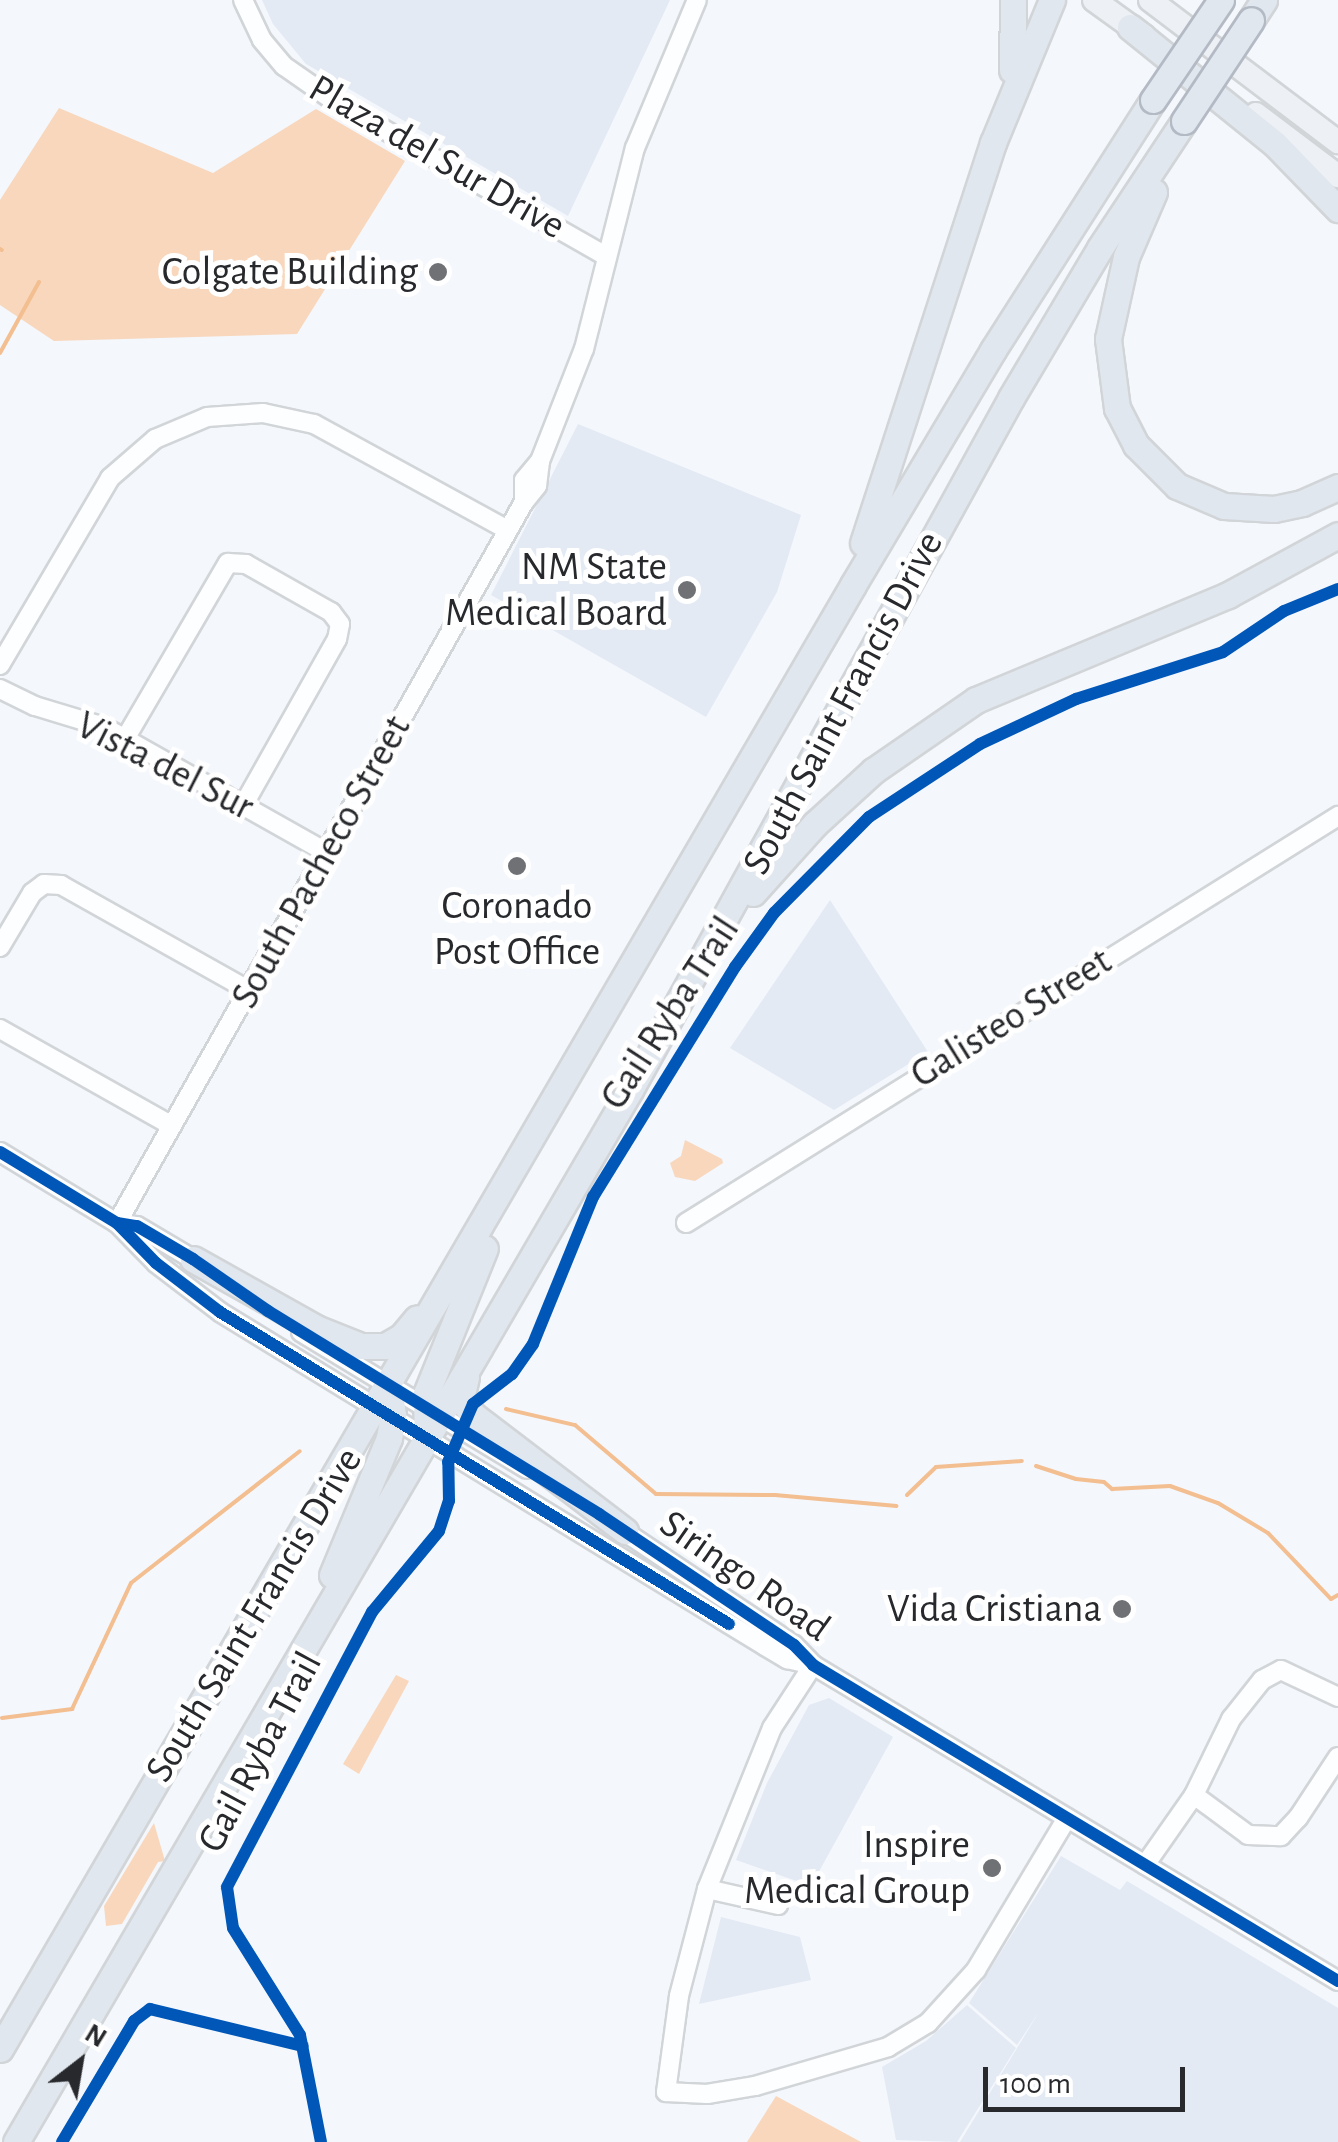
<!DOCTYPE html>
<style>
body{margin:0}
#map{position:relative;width:1338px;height:2142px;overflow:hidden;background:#f4f7fc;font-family:"Alegreya Sans",sans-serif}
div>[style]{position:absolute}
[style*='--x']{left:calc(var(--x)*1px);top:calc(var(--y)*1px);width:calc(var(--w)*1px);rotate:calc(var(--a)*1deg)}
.built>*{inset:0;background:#e3eaf4}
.green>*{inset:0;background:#f8d7bc}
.stream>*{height:4px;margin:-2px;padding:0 2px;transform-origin:2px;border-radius:2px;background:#f3be90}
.roads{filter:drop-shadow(2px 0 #d2d5d8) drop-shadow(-2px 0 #d2d5d8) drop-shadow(0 2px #d2d5d8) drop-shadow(0 -2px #d2d5d8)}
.minor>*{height:18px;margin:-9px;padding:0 9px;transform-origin:9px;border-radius:9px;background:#fdfeff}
.major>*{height:22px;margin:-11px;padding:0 11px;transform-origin:11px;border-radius:11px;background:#edf0f5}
.highway>*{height:25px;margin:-12.5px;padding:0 12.5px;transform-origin:12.5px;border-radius:12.5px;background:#e1e7ef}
.bridges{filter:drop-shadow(2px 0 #b4bac4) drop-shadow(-2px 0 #b4bac4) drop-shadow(0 2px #b4bac4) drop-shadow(0 -2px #b4bac4)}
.highway-bridge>*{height:25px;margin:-12.5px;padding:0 12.5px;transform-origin:12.5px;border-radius:12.5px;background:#e1e7ef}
.cycleway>*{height:12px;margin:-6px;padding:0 6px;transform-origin:6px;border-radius:6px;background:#0057b8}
.dots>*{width:28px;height:28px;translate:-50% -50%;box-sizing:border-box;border:5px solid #fff;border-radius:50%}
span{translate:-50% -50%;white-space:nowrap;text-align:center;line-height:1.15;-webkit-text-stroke:10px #fff;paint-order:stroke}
.street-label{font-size:40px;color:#27292c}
.poi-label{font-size:40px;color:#27292c}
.right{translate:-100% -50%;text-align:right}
.north{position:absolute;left:30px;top:2012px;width:100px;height:100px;-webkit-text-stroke:8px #fff;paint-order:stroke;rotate:31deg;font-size:28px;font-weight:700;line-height:40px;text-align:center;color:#27292c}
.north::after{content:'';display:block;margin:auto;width:35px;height:45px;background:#27292c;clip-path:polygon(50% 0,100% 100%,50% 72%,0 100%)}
.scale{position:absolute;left:983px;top:2067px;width:202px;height:45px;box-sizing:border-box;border:5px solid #27292c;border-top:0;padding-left:12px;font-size:30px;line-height:35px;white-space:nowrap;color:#27292c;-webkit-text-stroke:8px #fff;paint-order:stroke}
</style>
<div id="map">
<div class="built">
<i style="clip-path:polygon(262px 0,670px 0,568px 216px,306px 64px,273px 24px)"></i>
<i style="clip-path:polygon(578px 424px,801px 515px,777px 592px,706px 717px,491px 595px)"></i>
<i style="clip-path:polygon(830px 900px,928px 1052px,834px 1110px,730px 1048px)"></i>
<i style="clip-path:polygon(829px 1698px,893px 1737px,811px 1886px,736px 1860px,767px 1783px,809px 1705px)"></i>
<i style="clip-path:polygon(1061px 1856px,1120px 1890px,1127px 1881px,1338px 2008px,1338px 2142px,960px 2142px,1039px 2012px,1017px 2045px,969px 2003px)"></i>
<i style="clip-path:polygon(721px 1917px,800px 1937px,811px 1980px,699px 2004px)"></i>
<i style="clip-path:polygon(967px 2005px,1016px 2048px,957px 2142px,896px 2140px,882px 2067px,926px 2041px)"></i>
</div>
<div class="green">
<i style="clip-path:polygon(59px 108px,213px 173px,316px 109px,405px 161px,297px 334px,54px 341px,0 305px,0 200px)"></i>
<i style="clip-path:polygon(685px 1140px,722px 1159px,723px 1163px,695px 1181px,675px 1177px,670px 1163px,681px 1156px)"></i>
<i style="clip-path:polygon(396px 1675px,409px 1681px,359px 1774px,343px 1764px)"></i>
<i style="clip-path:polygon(154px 1823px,165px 1861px,158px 1862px,122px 1924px,106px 1926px,104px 1906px)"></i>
<i style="clip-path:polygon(776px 2096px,861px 2142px,747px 2142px)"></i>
</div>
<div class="stream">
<i style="--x:0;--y:249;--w:2;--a:27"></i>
<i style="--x:0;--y:353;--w:81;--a:-61.2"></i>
<i style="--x:506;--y:1409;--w:71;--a:13.1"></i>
<i style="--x:575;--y:1425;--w:106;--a:40.4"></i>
<i style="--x:656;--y:1494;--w:119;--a:0.5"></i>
<i style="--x:775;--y:1495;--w:122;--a:5.2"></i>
<i style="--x:1036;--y:1466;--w:42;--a:18"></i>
<i style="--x:1076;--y:1479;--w:28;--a:6"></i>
<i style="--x:1104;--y:1482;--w:11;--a:41"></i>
<i style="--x:1112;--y:1489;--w:58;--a:-3"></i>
<i style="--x:1170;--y:1486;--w:51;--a:19.5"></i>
<i style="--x:1218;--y:1503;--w:58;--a:31"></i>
<i style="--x:1268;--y:1533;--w:91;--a:46.3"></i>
<i style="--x:1331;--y:1599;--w:8;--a:-30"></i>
<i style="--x:907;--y:1495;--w:40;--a:-44"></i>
<i style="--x:936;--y:1467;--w:86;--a:-4"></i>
<i style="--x:2;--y:1718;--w:71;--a:-7.3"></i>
<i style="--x:72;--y:1709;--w:139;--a:-64.9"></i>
<i style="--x:131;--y:1583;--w:214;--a:-38"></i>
</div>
<div class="roads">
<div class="minor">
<i style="--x:243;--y:0;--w:44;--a:64.6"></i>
<i style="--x:262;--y:40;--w:34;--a:50"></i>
<i style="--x:284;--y:66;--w:61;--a:35"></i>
<i style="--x:334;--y:101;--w:313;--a:29.7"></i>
<i style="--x:524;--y:502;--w:22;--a:-90"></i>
<i style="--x:524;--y:480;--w:25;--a:-50"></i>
<i style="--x:0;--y:665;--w:217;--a:-59.5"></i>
<i style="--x:110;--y:478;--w:60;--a:-40.9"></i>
<i style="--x:155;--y:439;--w:56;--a:-22.9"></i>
<i style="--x:207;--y:417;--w:56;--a:-4.1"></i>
<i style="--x:263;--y:413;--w:52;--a:12.2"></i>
<i style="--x:314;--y:424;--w:221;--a:28.7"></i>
<i style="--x:0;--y:689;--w:39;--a:26"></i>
<i style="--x:35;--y:706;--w:72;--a:16.9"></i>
<i style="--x:104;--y:727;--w:255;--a:29.4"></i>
<i style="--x:125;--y:739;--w:204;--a:-59.7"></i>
<i style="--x:228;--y:563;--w:18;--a:3"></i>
<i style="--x:246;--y:564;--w:98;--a:29.5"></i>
<i style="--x:331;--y:612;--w:15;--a:53"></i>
<i style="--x:340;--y:624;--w:15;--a:101"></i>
<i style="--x:337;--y:639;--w:192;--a:119.4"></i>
<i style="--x:0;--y:947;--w:63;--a:-59.3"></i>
<i style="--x:32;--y:893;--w:15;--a:-37"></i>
<i style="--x:44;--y:884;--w:17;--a:3"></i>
<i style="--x:61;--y:885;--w:214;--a:29.3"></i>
<i style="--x:0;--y:1029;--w:197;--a:29.4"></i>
<i style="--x:0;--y:1152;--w:137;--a:31.3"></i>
<i style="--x:117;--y:1223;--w:56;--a:45.7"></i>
<i style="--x:156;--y:1263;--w:81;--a:37.4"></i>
<i style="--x:220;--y:1312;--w:639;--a:31.5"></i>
<i style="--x:765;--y:1646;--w:26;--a:31"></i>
<i style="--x:787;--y:1659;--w:27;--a:13"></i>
<i style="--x:117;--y:1223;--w:20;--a:9"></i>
<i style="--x:137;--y:1226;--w:74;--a:30.7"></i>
<i style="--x:117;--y:1223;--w:828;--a:-60.56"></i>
<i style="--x:524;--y:502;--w:21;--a:-51"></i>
<i style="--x:537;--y:486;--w:25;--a:-83"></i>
<i style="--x:540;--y:461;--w:120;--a:-68.6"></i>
<i style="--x:584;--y:349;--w:207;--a:-75.8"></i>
<i style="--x:635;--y:148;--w:160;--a:-67.3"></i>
<i style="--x:686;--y:1223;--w:769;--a:-31.97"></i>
<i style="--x:301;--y:1332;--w:264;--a:31.2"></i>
<i style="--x:616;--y:1526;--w:214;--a:33.8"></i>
<i style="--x:794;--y:1645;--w:28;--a:46"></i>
<i style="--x:813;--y:1665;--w:613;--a:31.04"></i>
<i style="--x:813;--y:1665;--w:75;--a:123.1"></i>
<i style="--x:772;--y:1728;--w:174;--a:112"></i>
<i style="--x:707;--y:1889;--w:111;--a:104.7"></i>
<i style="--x:679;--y:1996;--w:97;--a:97.7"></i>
<i style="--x:666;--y:2092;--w:41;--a:2.8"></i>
<i style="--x:707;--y:2094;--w:49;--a:-9.5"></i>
<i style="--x:755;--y:2086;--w:139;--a:-16.3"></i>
<i style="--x:888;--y:2047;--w:47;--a:-31"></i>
<i style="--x:928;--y:2023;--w:72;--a:-47.8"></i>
<i style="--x:976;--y:1970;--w:177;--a:-59.1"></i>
<i style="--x:1194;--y:1795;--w:67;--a:36.5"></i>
<i style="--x:1248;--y:1835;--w:33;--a:2"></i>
<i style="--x:1281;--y:1836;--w:25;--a:-47"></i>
<i style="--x:1298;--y:1818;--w:73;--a:-56.7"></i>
<i style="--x:1145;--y:1865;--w:85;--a:-55"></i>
<i style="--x:1194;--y:1795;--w:85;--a:-64"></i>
<i style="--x:1231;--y:1719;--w:50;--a:-51.5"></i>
<i style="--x:1262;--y:1680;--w:21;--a:-28"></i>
<i style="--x:1281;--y:1670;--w:63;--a:25.3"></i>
<i style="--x:707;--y:1889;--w:73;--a:12.7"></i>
</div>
<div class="major">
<i style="--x:1094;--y:0;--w:62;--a:35.8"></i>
<i style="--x:1150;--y:0;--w:236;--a:37.1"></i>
<i style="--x:1256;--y:114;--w:103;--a:37.1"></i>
</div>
<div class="highway">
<i style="--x:1251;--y:20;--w:24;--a:-57"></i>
<i style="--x:1130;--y:27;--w:186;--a:38.9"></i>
<i style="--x:1275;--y:144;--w:91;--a:45.9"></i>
<i style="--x:1012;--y:70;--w:70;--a:-89.2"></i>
<i style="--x:1154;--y:192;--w:71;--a:113.3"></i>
<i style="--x:1126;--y:257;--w:84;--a:102.4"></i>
<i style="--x:1108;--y:339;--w:70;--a:82.6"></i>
<i style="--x:1117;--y:408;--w:42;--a:62.8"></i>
<i style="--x:1136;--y:445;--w:58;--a:45"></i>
<i style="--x:1177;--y:486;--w:51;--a:23.1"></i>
<i style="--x:1224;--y:506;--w:50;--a:3.4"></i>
<i style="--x:1274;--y:509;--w:29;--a:-12"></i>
<i style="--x:1302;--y:503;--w:39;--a:-24"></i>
<i style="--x:863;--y:543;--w:421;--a:-72"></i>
<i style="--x:993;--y:143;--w:155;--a:-67.6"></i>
<i style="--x:753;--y:893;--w:93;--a:-48.1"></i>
<i style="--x:815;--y:824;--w:79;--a:-42.4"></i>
<i style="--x:873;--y:771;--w:125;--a:-34.6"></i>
<i style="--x:976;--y:700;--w:273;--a:-22.6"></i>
<i style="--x:1228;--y:595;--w:125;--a:-28.6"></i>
<i style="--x:193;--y:1259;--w:141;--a:29.3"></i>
<i style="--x:316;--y:1328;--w:48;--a:21.8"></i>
<i style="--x:361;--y:1346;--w:24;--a:0"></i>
<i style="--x:385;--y:1346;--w:20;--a:-30"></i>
<i style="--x:402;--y:1336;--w:23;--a:-50"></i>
<i style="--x:466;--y:1377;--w:23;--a:103"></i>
<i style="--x:461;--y:1399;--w:21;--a:53"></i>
<i style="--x:474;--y:1416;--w:190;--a:37.3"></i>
<i style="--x:427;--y:1436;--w:42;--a:-91.4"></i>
<i style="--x:426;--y:1394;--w:157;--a:-68"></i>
<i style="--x:332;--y:1575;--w:148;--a:-67.4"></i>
<i style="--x:389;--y:1438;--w:23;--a:-80"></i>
<i style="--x:393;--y:1415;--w:30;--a:-98"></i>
<i style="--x:0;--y:2049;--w:1694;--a:-59.77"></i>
<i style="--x:853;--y:585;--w:274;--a:-59.2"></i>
<i style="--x:993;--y:350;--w:297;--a:-57.4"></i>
<i style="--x:16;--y:2142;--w:1218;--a:-59.73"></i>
<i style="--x:630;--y:1090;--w:790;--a:-61.16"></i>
<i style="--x:1011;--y:398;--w:174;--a:-59.3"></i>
<i style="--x:1100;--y:248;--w:152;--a:-56.5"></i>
</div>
</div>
<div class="bridges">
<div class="highway-bridge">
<i style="--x:1153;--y:100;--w:121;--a:-55.8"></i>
<i style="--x:1184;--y:121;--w:121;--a:-56.4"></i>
</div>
</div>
<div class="cycleway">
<i style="--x:0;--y:1152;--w:137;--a:31.3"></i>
<i style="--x:117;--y:1223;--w:56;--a:45.7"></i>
<i style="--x:156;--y:1263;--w:81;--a:37.4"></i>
<i style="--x:220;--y:1312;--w:597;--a:31.51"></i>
<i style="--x:117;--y:1223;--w:20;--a:9"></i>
<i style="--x:137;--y:1226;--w:65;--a:30.5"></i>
<i style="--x:193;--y:1259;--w:91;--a:34.7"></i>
<i style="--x:268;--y:1311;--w:388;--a:31.5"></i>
<i style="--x:599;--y:1514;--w:235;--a:33.9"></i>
<i style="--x:794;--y:1645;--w:28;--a:46"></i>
<i style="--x:813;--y:1665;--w:613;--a:31.04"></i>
<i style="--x:62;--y:2142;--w:141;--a:-59.2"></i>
<i style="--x:134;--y:2021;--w:20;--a:-37"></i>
<i style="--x:150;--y:2009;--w:157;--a:13.6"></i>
<i style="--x:321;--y:2142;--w:109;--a:-101.1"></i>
<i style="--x:300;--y:2035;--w:126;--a:-122.1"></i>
<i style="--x:233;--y:1928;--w:41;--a:-98.3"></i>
<i style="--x:227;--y:1887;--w:311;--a:-62.2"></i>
<i style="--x:372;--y:1612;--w:105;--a:-50.4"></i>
<i style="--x:439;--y:1531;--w:32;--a:-72"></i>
<i style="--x:449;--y:1501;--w:39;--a:-91"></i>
<i style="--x:448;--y:1462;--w:63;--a:-66.7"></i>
<i style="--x:473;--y:1404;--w:49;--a:-37.6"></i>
<i style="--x:512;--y:1374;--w:37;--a:-55"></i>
<i style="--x:533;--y:1344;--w:159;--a:-67.8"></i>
<i style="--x:593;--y:1197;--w:270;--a:-58.3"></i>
<i style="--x:735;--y:967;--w:67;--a:-54.2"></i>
<i style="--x:774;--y:913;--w:135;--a:-45.3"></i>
<i style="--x:869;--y:817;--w:133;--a:-33.3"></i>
<i style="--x:980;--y:744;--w:106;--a:-25.1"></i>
<i style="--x:1076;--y:699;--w:154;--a:-17.7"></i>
<i style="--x:1223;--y:652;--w:73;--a:-33.9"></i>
<i style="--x:1284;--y:611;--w:58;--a:-22.2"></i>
</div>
<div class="dots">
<i style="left:438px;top:272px;background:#6f7175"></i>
<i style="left:687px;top:590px;background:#6f7175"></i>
<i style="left:517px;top:866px;background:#6f7175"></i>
<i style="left:1122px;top:1609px;background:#6f7175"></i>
<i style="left:992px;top:1868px;background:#6f7175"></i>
</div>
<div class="street-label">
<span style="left:437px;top:157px;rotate:30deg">Plaza del Sur Drive</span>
<span style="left:843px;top:703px;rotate:-62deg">South Saint Francis Drive</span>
<span style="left:165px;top:766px;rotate:27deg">Vista del Sur</span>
<span style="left:321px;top:862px;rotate:-61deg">South Pacheco Street</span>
<span style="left:670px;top:1013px;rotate:-57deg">Gail Ryba Trail</span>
<span style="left:1011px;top:1018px;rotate:-32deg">Galisteo Street</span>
<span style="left:745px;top:1576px;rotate:35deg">Siringo Road</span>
<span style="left:254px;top:1615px;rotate:-59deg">South Saint Francis Drive</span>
<span style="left:260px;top:1752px;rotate:-62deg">Gail Ryba Trail</span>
</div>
<div class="poi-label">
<span class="right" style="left:418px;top:272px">Colgate Building</span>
<span class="right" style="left:667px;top:590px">NM State<br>Medical Board</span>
<span style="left:517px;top:929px">Coronado<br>Post Office</span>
<span class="right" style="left:1102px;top:1609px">Vida Cristiana</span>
<span class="right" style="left:970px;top:1868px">Inspire<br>Medical Group</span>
</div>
<div class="north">N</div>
<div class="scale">100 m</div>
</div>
